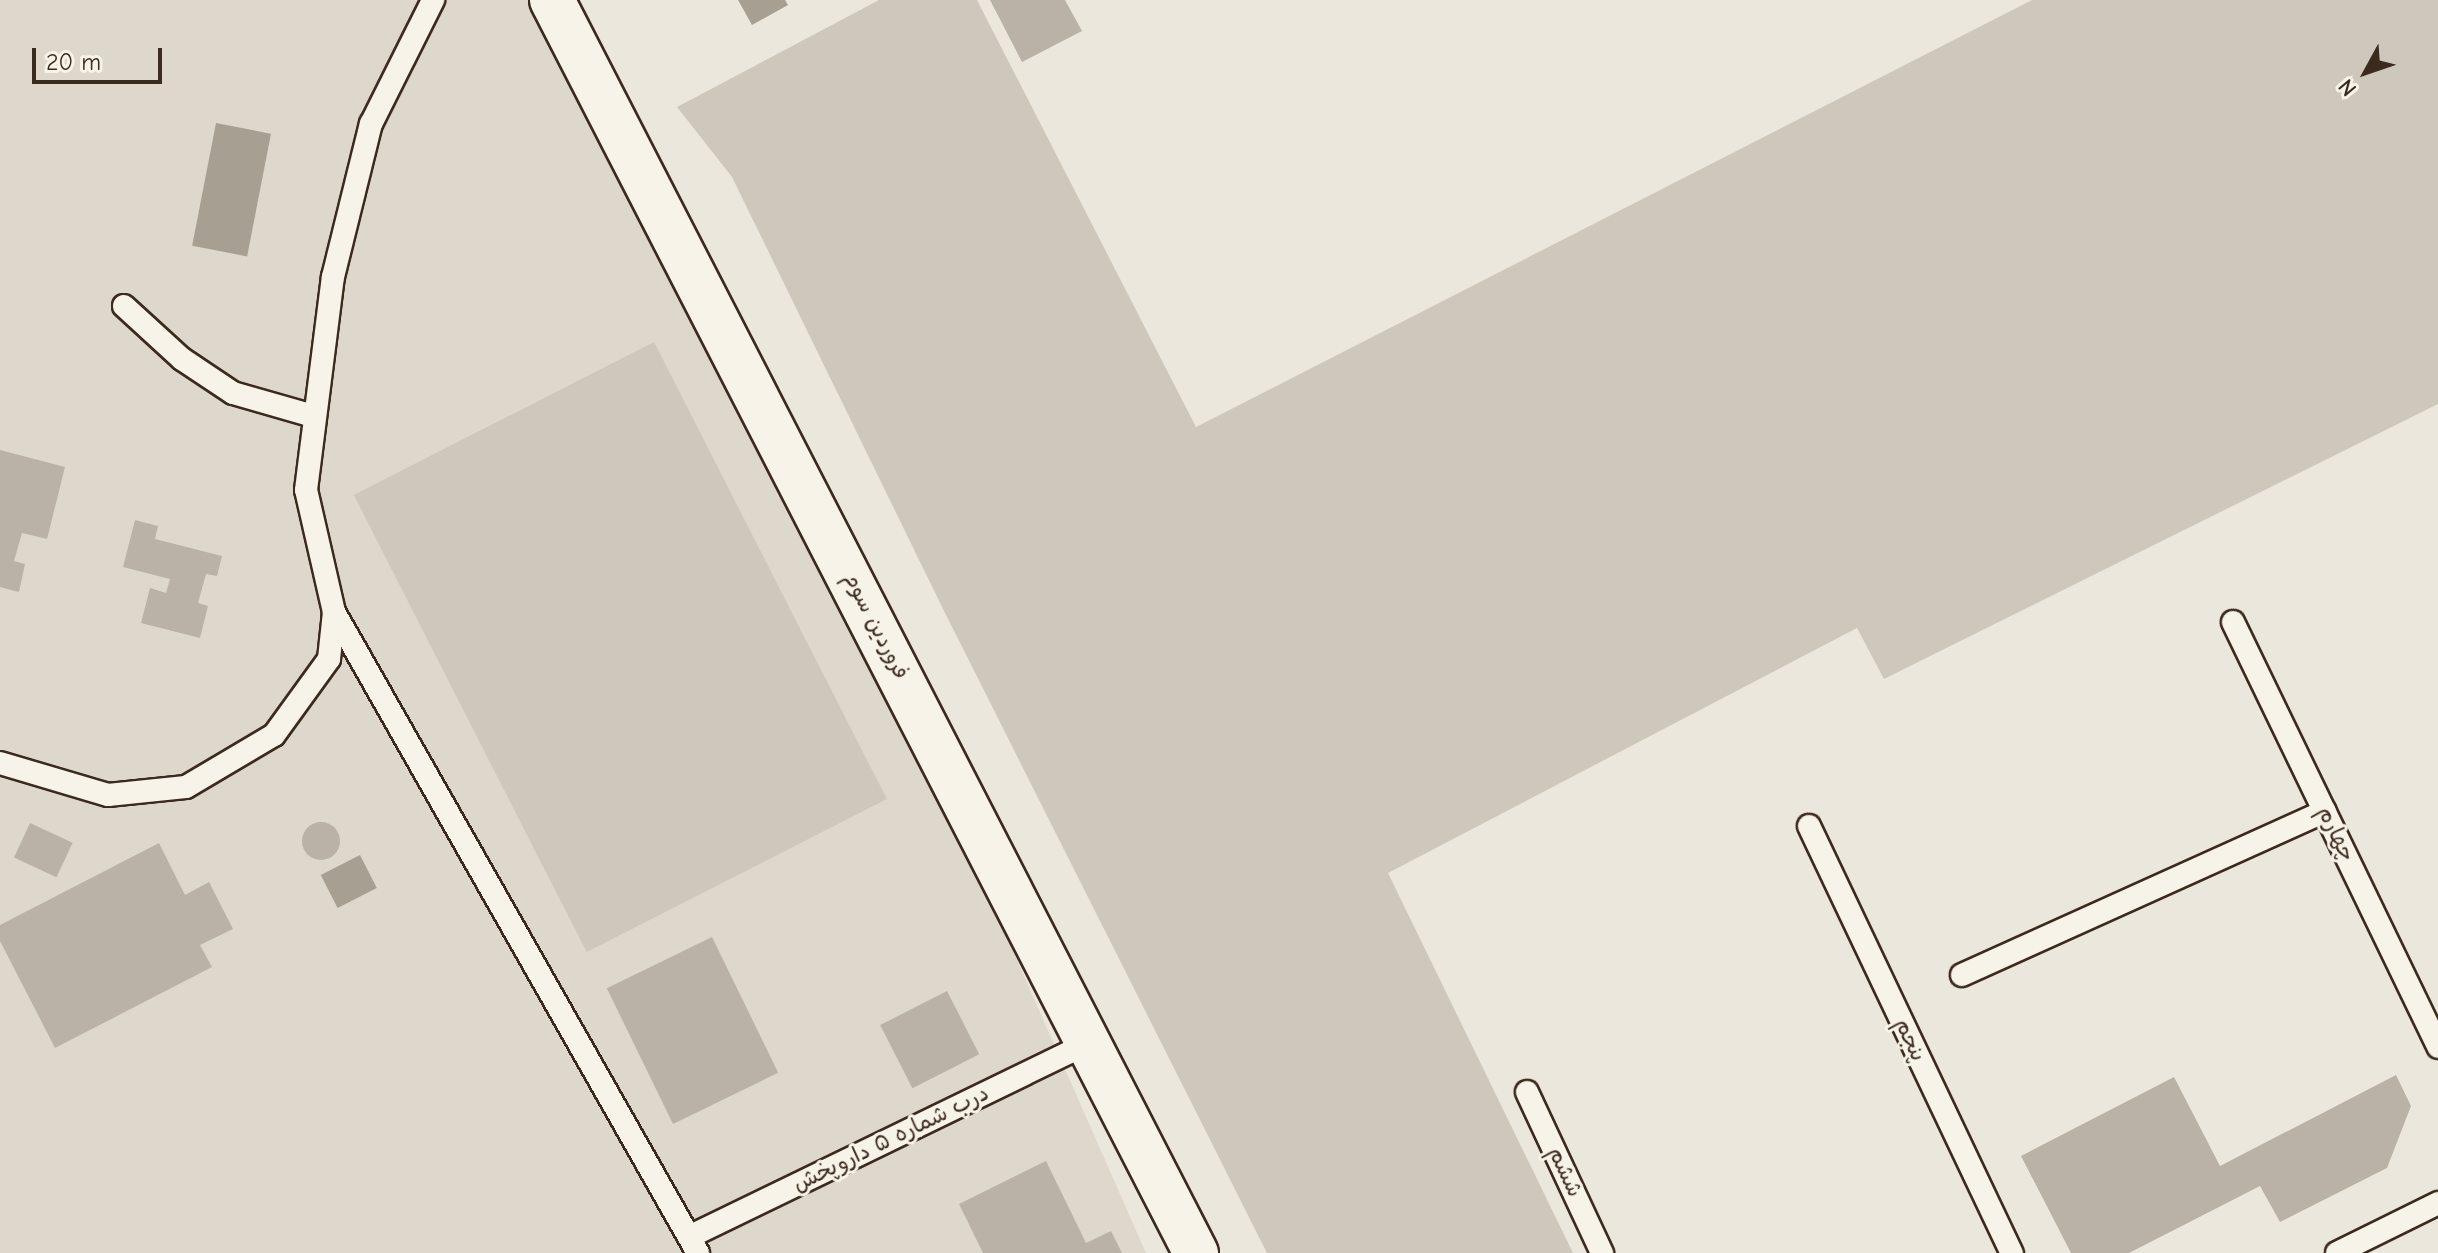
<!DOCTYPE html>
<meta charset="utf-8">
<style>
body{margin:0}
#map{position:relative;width:2438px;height:1253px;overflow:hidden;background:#ece7dc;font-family:"Comic Neue","Playpen Sans Arabic",sans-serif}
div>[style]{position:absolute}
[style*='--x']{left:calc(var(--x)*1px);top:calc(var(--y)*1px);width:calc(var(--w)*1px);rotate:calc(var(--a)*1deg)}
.built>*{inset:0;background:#ddd7cc}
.green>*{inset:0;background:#cec8bc;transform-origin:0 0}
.water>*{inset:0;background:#a89f93;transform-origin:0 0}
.building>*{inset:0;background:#bab2a7;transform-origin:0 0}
.round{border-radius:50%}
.roads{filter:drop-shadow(2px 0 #3b2a1e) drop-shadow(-2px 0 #3b2a1e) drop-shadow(0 2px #3b2a1e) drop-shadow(0 -2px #3b2a1e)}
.lane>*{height:22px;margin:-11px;padding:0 11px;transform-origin:11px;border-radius:11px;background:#f7f3e8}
.secondary>*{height:44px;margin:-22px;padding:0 22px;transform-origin:22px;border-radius:22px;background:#f7f3e8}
span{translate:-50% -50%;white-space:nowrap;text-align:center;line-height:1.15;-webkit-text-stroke:6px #f7f3e8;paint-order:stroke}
.street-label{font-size:22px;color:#3b2a1e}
.north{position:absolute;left:2326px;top:32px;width:80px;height:80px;-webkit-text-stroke:6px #f7f3e8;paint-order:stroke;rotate:230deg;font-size:22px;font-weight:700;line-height:32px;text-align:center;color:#3b2a1e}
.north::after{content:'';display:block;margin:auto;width:28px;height:36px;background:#3b2a1e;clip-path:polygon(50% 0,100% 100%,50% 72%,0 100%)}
.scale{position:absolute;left:32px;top:48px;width:130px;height:36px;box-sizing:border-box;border:4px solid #3b2a1e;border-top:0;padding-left:10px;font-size:24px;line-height:28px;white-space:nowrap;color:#3b2a1e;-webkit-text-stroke:6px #f7f3e8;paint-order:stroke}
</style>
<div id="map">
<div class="built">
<i style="clip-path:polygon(0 0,529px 0,718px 354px,939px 783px,1146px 1253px,0 1253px)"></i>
</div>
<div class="green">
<i style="clip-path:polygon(879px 0,977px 0,1196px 427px,2032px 0,2438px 0,2438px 404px,1884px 679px,1857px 628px,1388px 873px,1573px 1253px,1267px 1253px,945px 613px,732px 177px,677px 107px)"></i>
<i style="left:654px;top:342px;width:513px;height:337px;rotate:63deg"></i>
</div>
<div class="water">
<i style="clip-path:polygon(738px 0,785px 0,788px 5px,752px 25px)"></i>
<i style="left:216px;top:123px;width:56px;height:125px;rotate:11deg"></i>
<i style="left:360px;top:855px;width:37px;height:44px;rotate:63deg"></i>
</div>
<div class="building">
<i style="clip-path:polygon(990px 0,1065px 0,1082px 31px,1022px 62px)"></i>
<i style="clip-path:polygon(0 450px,65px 467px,47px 539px,22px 533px,14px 561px,25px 564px,19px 592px,0 587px)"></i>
<i style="clip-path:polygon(135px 520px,158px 526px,155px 539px,222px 556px,217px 576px,206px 574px,198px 603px,208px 606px,200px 638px,141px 623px,150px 588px,166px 593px,170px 579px,123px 567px)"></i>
<i class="round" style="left:302px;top:822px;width:38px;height:38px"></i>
<i style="left:30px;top:823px;width:47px;height:38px;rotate:25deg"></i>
<i style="clip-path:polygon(159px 843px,185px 895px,209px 882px,233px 929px,200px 945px,212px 967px,55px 1048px,0 941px,0 925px)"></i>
<i style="left:712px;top:937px;width:151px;height:117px;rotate:64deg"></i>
<i style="left:947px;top:991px;width:71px;height:75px;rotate:63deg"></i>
<i style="clip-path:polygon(2396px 1075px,2411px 1106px,2387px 1168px,2280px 1222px,2260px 1186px,2129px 1253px,2071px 1253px,2021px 1156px,2174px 1077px,2220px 1166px)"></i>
<i style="clip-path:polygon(1046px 1161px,1086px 1243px,1111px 1231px,1122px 1253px,983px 1253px,959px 1204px)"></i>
</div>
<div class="roads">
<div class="lane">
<i style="--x:124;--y:306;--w:79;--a:42.4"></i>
<i style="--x:182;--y:359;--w:61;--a:33.7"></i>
<i style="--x:233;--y:393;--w:83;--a:16"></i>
<i style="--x:334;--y:612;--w:737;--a:60.41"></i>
<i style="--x:2233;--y:622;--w:472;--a:64.2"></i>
<i style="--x:0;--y:763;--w:113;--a:16.5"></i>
<i style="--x:108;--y:795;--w:78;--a:-5.9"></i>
<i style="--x:186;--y:787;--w:102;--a:-30.6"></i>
<i style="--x:274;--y:735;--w:94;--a:-54.1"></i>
<i style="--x:329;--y:659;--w:47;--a:-83.9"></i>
<i style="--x:334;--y:612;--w:125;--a:-102.9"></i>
<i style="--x:306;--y:490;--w:215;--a:-82.8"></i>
<i style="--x:333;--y:277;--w:158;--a:-76.1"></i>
<i style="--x:371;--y:124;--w:139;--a:-63.4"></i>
<i style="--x:1809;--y:826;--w:473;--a:64.6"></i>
<i style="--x:1962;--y:975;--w:398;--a:-24.3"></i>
<i style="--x:1527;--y:1092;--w:178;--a:65"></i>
<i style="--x:691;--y:1236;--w:445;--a:-25.9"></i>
<i style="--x:2337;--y:1253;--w:113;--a:-26.3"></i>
</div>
<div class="secondary">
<i style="--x:552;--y:0;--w:1409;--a:62.8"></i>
</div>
</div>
<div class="street-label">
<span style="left:876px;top:626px;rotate:63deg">فروردین سوم</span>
<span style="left:2336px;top:834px;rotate:64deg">چهارم</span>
<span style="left:1910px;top:1040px;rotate:65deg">پنجم</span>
<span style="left:891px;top:1139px;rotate:-26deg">درب شماره ۵ داروپخش</span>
<span style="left:1565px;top:1172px;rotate:65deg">ششم</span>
</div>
<div class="north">N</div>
<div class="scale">20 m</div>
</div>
